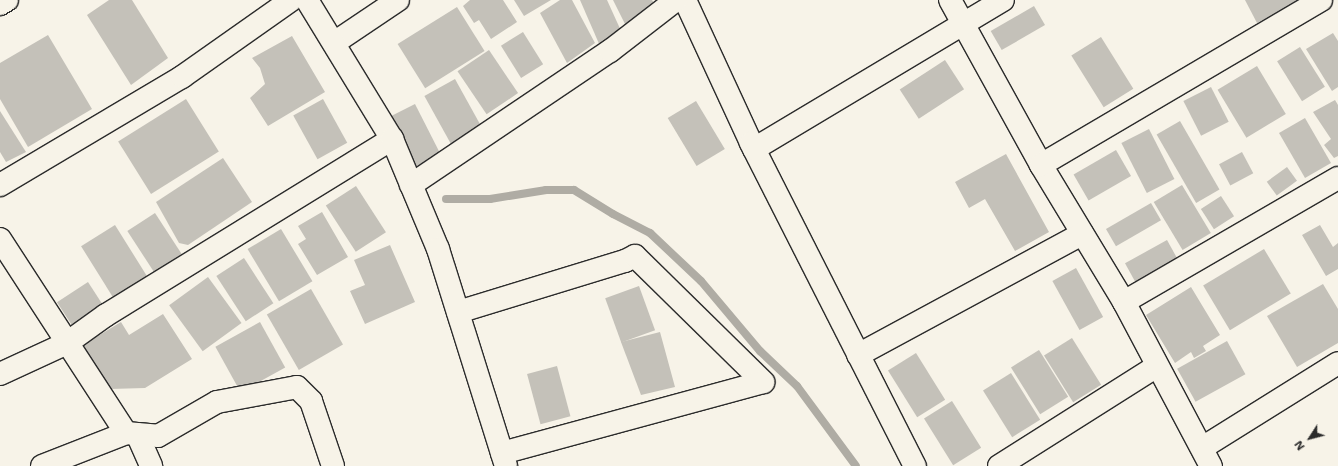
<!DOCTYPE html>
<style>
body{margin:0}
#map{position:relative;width:1338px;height:466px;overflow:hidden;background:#f7f3e8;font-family:"Shantell Sans",sans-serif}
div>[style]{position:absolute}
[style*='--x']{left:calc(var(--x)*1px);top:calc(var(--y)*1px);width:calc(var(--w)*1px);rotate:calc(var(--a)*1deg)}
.stream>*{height:8px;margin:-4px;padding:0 4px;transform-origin:4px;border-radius:4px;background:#afaca4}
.building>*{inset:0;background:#c4c1b9;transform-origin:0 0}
.roads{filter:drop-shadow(1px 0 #2b2b2b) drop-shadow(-1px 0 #2b2b2b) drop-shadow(0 1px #2b2b2b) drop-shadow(0 -1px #2b2b2b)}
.street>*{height:22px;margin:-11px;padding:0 11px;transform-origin:11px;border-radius:11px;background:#f7f3e8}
.secondary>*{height:22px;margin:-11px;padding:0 11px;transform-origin:11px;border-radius:11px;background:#f7f3e8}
span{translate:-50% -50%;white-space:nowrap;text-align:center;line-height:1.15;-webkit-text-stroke:3px #f7f3e8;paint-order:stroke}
.north{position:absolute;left:1290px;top:418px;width:40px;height:40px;-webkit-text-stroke:3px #f7f3e8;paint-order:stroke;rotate:234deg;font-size:11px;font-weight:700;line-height:16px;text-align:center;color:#2b2b2b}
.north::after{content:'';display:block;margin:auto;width:14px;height:18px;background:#2b2b2b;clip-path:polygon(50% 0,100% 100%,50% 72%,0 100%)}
</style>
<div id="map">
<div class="stream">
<i style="--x:446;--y:199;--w:44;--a:0"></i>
<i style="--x:490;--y:199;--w:57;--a:-9.1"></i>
<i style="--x:546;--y:190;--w:28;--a:0"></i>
<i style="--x:574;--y:190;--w:46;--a:31.6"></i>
<i style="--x:613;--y:214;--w:42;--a:27.2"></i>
<i style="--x:650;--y:233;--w:70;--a:43.3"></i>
<i style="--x:701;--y:281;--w:92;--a:49.9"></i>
<i style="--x:760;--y:351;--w:51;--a:43.4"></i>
<i style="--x:797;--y:386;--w:99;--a:53.6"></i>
</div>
<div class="building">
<i style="clip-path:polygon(109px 0,132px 0,168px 58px,131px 85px,87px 15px)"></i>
<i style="clip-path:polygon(470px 0,503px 0,517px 22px,491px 39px,479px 20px,474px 23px,463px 6px)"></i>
<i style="clip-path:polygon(514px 0,551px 0,524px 16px)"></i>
<i style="clip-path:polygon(560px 0,572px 0,595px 43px,567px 63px,540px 13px)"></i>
<i style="clip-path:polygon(580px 0,607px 0,622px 33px,600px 46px)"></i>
<i style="clip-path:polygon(613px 0,652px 0,654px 3px,627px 28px)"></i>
<i style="clip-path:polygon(1245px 0,1302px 0,1257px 23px)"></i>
<i style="left:1034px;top:6px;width:22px;height:50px;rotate:60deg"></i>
<i style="left:457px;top:7px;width:52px;height:70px;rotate:58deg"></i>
<i style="left:523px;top:32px;width:38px;height:26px;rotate:58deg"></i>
<i style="clip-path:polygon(1333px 33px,1338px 41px,1338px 87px,1332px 91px,1306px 49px)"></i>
<i style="clip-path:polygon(48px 35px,92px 109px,28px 147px,0 99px,0 63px)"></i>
<i style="clip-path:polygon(292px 36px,325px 92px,268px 126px,250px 98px,265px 84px,260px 68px,252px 58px)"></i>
<i style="left:1101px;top:37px;width:61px;height:35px;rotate:58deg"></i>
<i style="left:1300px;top:47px;width:47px;height:27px;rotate:58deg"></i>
<i style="left:489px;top:50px;width:52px;height:38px;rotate:56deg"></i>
<i style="left:945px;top:60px;width:35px;height:54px;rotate:57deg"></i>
<i style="left:1257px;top:66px;width:56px;height:46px;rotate:59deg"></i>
<i style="left:455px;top:79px;width:56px;height:35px;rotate:61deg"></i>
<i style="left:1211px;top:87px;width:39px;height:31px;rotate:63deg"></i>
<i style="left:186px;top:99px;width:62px;height:80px;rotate:58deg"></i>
<i style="left:323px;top:99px;width:50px;height:34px;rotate:61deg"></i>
<i style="clip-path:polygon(1335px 100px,1338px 105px,1338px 156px,1334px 158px,1324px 145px,1331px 139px,1313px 112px)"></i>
<i style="left:696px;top:101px;width:56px;height:33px;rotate:59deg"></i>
<i style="left:415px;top:104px;width:56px;height:30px;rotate:63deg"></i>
<i style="clip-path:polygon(0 111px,26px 152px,6px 162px,0 152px)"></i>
<i style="left:1305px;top:118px;width:52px;height:30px;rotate:60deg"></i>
<i style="left:1180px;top:121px;width:79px;height:27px;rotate:60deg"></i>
<i style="left:1149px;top:129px;width:56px;height:31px;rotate:63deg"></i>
<i style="left:1116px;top:150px;width:30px;height:49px;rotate:60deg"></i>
<i style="left:1242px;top:152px;width:24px;height:26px;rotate:62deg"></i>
<i style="clip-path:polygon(1006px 154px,1049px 232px,1015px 251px,985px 199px,969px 208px,955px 182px)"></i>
<i style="clip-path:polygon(223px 158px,252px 202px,188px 245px,179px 243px,156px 202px)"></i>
<i style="left:1287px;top:167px;width:17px;height:25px;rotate:54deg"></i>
<i style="left:1182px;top:185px;width:56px;height:33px;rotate:59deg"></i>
<i style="left:356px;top:186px;width:55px;height:36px;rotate:57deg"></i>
<i style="left:1221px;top:196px;width:24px;height:24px;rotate:57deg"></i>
<i style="left:1151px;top:203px;width:20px;height:52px;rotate:60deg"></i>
<i style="clip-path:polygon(322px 212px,348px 257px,317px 275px,298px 244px,306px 239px,298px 226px)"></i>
<i style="left:155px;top:213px;width:49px;height:33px;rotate:57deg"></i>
<i style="left:115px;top:225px;width:61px;height:40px;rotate:58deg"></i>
<i style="clip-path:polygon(1320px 225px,1333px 247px,1338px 243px,1338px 269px,1326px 276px,1302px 235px)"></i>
<i style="left:281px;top:229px;width:61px;height:39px;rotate:59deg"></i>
<i style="left:1167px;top:240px;width:21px;height:48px;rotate:61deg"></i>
<i style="clip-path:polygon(390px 245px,415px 302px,365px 324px,350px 291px,365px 285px,354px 260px)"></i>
<i style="left:1264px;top:249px;width:52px;height:71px;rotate:59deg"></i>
<i style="left:244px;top:258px;width:54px;height:33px;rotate:57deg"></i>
<i style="left:1076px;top:268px;width:56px;height:27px;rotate:61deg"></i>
<i style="left:208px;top:277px;width:57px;height:48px;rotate:54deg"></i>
<i style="left:88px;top:282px;width:33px;height:37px;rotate:57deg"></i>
<i style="clip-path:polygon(1323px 284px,1338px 309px,1338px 343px,1297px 367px,1267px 316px)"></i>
<i style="left:639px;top:286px;width:47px;height:36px;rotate:70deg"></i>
<i style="clip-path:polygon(1191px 287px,1220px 335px,1203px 346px,1206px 351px,1194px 358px,1191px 352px,1175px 363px,1146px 315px)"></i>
<i style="left:311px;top:289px;width:64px;height:51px;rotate:60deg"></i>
<i style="clip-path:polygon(163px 314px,192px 359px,145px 388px,110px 389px,83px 345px,121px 322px,129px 335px)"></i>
<i style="left:260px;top:322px;width:52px;height:51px;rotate:61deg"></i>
<i style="clip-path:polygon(660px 332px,675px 387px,641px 395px,621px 342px)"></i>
<i style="left:1072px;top:338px;width:55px;height:33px;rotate:58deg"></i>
<i style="left:1227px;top:341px;width:38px;height:57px;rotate:61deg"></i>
<i style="left:1039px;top:350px;width:55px;height:33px;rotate:58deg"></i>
<i style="left:916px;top:353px;width:55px;height:33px;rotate:58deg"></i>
<i style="left:557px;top:366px;width:52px;height:31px;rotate:75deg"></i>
<i style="left:1011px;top:373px;width:55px;height:33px;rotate:58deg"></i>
<i style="left:952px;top:401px;width:55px;height:33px;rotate:58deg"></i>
</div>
<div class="roads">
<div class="street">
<i style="--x:685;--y:0;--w:157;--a:65.2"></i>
<i style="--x:751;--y:143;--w:362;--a:63.1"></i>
<i style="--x:950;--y:0;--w:188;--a:61.1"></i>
<i style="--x:1041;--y:165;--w:160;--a:58.8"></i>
<i style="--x:1124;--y:302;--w:186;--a:62.1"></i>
<i style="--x:334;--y:43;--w:77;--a:-33.9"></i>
<i style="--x:754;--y:149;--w:290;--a:-30.9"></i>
<i style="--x:1041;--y:165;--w:325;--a:-30.5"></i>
<i style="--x:0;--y:185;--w:212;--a:-30.7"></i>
<i style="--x:182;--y:77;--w:133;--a:-35.2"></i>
<i style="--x:411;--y:185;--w:240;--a:-34"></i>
<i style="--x:610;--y:51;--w:83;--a:-37.7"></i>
<i style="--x:0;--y:239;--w:231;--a:57"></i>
<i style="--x:126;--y:433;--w:32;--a:5"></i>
<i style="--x:158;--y:436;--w:68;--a:-30"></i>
<i style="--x:217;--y:402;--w:81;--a:-10.6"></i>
<i style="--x:297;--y:387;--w:20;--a:45"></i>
<i style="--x:311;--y:401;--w:69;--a:71.3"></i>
<i style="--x:1124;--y:302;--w:247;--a:-30.1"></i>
<i style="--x:458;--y:312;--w:175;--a:-17"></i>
<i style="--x:625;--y:261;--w:11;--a:-27"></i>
<i style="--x:635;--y:256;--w:180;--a:44.5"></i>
<i style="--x:858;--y:355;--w:255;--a:-28.4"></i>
<i style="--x:0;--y:374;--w:74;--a:-24.8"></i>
<i style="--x:67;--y:343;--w:48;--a:-35.7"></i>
<i style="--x:106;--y:315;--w:336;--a:-31.6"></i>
<i style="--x:137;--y:434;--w:35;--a:66"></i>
<i style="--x:1202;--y:448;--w:160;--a:-32"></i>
<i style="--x:502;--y:453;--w:270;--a:-15.2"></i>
<i style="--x:42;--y:466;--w:90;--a:-21.4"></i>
<i style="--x:999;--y:466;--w:187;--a:-32.3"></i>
</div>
<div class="secondary">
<i style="--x:307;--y:0;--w:163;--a:58.6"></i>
<i style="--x:392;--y:139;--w:119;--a:67.3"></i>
<i style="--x:438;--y:249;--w:227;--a:72.6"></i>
<i style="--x:0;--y:4;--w:8;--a:-30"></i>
</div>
</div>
<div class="north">N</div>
</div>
